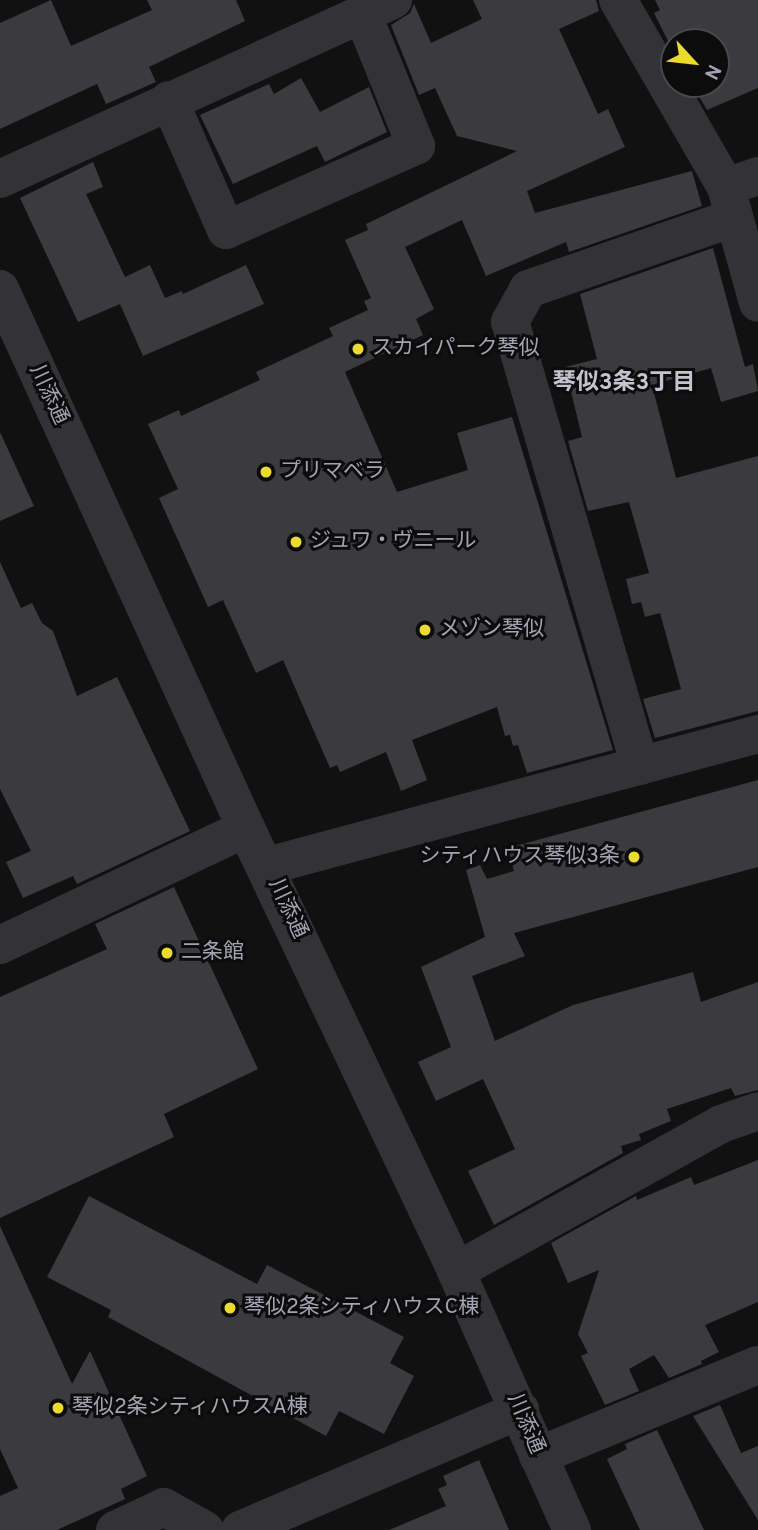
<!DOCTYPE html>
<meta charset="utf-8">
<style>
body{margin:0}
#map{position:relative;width:758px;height:1530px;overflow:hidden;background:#111112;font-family:Overpass,"Noto Sans JP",sans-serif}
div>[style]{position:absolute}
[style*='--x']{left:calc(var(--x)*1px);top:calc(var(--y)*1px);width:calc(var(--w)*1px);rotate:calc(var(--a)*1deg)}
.building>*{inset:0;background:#3b3b3f}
.minor>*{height:38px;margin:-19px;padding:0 19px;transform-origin:19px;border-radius:19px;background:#323237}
.dots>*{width:19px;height:19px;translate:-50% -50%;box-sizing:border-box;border:4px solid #0c0c0d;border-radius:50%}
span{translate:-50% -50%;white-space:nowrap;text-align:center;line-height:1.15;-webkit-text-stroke:6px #0c0c0d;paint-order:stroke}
.poi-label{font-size:21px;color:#a2a4b3}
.left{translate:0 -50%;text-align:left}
.right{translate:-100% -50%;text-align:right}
.street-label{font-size:21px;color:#a2a4b3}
.neighbourhood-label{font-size:23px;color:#c3c4cf;font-weight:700}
.north{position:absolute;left:660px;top:28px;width:70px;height:70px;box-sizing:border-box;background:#0c0c0d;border:2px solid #48494f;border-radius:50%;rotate:117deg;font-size:19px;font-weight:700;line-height:28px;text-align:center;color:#a2a4b3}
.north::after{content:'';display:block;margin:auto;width:24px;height:32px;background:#edda2e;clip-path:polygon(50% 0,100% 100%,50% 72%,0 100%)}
</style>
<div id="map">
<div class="building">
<i style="clip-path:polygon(51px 0,71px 46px,152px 10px,147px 0,236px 0,245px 21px,149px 67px,156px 82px,106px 104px,97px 84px,0 129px,0 23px)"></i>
<i style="clip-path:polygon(473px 0,596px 0,599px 11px,559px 29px,598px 114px,608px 109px,625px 147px,527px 191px,535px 213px,692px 171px,702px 206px,569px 252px,566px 242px,486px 276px,462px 220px,405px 247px,434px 309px,416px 319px,423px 335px,345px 372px,397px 492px,468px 470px,457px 433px,512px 417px,613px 750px,527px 773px,518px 745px,513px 746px,510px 735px,505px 736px,497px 707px,412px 740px,427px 780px,401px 791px,386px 752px,340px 772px,337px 765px,330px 768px,283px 660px,256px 673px,223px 600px,208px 607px,159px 498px,178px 489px,148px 424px,179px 410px,181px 416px,260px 380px,256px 372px,333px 336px,329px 328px,368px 310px,364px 301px,371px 298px,345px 240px,368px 230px,366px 224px,517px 151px,457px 136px,435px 88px,419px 95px,391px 25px,410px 13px,414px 4px,431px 43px,482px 19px)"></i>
<i style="clip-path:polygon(655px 0,758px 0,758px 88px,707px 110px,692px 84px,716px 84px,716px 42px,674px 42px,674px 53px,654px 13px,660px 10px)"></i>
<i style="clip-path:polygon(301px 78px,320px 112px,369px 87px,387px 132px,325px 162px,317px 146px,233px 184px,200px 115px,269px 84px,274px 94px)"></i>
<i style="clip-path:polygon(93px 162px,103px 187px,86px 194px,125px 277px,150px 265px,165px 298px,182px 291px,183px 294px,246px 265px,264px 304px,143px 356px,120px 304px,78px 322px,20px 198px)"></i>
<i style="clip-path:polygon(713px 248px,745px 367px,753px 364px,758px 391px,721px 402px,711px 368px,652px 385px,676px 478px,758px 456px,758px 711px,655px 738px,643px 699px,681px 689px,660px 613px,645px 617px,641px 602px,632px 604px,626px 579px,649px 573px,629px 502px,588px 511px,568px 441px,582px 437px,565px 367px,597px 359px,580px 294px)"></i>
<i style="clip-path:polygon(0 432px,34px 506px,0 521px)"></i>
<i style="clip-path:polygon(0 562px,21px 608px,32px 603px,42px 623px,53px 631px,77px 696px,117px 677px,190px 831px,77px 884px,73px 876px,23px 898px,6px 862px,31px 851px,0 789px)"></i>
<i style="clip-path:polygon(758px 780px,758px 867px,514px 933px,525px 956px,472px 976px,495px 1041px,573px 1005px,693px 972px,701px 1002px,758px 982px,758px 1090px,735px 1096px,731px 1088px,667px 1109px,671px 1121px,639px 1134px,641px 1140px,621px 1146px,623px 1153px,494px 1225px,468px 1171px,515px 1149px,483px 1079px,436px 1101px,418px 1062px,451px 1047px,421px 967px,485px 937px,466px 870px,480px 865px,487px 879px,514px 871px,508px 848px)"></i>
<i style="clip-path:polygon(174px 887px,258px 1069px,164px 1114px,174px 1137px,0 1218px,0 997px,107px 949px,95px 924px)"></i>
<i style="clip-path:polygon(758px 1160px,758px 1302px,705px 1325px,719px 1352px,701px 1361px,702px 1364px,669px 1378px,654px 1355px,629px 1369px,639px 1391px,605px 1405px,581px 1356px,588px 1353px,578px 1334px,599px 1270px,568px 1283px,551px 1243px,636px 1196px,637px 1200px,691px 1177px,694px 1185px)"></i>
<i style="clip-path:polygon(89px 1196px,257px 1284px,267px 1265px,404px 1337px,390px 1363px,414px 1376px,384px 1434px,339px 1411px,326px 1436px,108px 1317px,111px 1310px,47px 1277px)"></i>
<i style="clip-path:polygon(0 1226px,72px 1384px,90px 1351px,147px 1476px,121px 1489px,125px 1499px,57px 1530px,0 1530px,0 1496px,18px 1488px,0 1449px)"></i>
<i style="clip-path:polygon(720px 1405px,741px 1453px,758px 1446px,758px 1520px,693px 1416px)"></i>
<i style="clip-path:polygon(657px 1430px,704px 1530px,640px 1530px,607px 1459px,627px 1449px,625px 1444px)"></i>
<i style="clip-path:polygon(479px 1460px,509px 1530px,389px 1530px,446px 1506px,438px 1489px,447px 1485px,443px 1476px)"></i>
</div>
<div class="minor">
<i style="--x:618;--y:0;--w:216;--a:60"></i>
<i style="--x:726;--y:187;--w:120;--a:74.6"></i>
<i style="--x:169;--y:100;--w:142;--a:66.3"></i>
<i style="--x:226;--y:230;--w:208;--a:-23.9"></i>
<i style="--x:416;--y:146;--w:144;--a:-112.1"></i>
<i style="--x:0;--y:179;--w:432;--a:-24.5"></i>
<i style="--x:726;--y:187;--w:34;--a:-19"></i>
<i style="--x:0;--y:289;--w:592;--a:65.47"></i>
<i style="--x:246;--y:828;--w:490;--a:64.6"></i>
<i style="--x:456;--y:1271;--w:284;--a:65.9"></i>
<i style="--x:640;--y:766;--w:463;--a:-106.3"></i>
<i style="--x:510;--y:322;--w:38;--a:-61"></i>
<i style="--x:528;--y:289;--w:217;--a:-19.1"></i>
<i style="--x:267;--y:866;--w:508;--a:-15.05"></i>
<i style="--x:0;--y:945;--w:272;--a:-25.4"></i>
<i style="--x:456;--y:1271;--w:303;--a:-29"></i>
<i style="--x:721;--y:1124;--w:39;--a:-19"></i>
<i style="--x:538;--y:1456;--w:238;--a:-22.5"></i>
<i style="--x:115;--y:1530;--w:54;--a:-25.1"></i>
<i style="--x:164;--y:1507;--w:47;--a:29.3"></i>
<i style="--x:240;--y:1530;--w:305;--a:-23.2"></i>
</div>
<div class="dots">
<i style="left:358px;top:349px;background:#edda2e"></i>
<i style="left:266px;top:472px;background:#edda2e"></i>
<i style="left:296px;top:542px;background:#edda2e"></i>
<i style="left:425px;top:630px;background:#edda2e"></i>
<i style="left:634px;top:857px;background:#edda2e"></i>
<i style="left:167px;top:953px;background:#edda2e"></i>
<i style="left:230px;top:1308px;background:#edda2e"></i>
<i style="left:58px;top:1408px;background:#edda2e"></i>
</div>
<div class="poi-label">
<span class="left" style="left:372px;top:349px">スカイパーク琴似</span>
<span class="left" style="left:280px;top:472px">プリマベラ</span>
<span class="left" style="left:310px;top:542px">ジュワ・ヴニール</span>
<span class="left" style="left:439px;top:630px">メゾン琴似</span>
<span class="right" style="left:620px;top:857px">シティハウス琴似3条</span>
<span class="left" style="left:181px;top:953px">二条館</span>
<span class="left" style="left:244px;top:1308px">琴似2条シティハウスC棟</span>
<span class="left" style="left:72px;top:1408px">琴似2条シティハウスA棟</span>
</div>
<div class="street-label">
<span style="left:48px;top:395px;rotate:65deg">川添通</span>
<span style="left:287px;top:909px;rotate:65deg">川添通</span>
<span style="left:525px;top:1424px;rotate:67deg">川添通</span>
</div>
<div class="neighbourhood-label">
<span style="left:624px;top:384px">琴似3条3丁目</span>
</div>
<div class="north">N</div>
</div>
